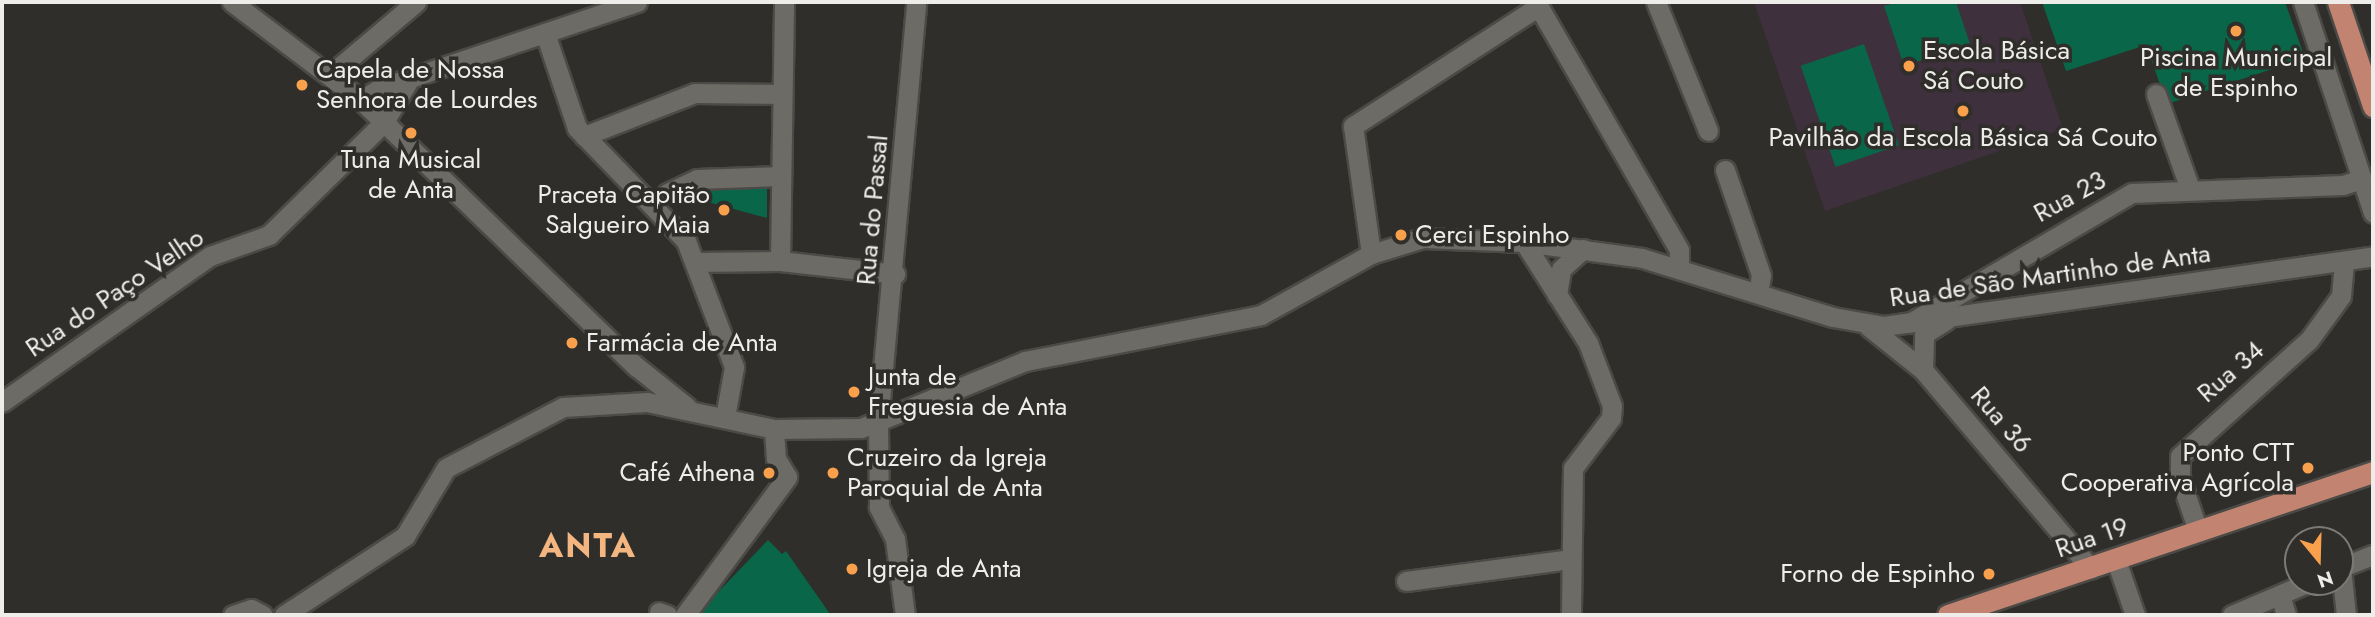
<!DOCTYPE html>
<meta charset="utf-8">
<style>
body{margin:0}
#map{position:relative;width:2375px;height:617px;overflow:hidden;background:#2f2e2a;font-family:Jost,sans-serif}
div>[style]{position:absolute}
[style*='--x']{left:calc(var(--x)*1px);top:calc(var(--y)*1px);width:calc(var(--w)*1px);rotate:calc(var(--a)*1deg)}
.education>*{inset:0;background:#3f303d}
.green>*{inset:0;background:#096649;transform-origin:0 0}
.roads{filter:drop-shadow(2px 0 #4b4a46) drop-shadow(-2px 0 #4b4a46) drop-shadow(0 2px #4b4a46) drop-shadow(0 -2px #4b4a46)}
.minor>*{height:19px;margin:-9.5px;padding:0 9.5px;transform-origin:9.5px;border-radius:9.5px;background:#6c6b66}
.major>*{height:21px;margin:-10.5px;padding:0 10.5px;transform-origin:10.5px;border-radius:10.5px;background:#c28471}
.dots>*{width:19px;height:19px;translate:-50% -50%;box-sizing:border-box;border:4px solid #2f2e2a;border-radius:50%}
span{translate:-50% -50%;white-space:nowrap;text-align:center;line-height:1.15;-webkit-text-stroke:7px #2f2e2a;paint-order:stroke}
.poi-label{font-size:26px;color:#eeedea}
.left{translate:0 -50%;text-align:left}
.right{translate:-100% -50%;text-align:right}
.street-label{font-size:26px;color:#eeedea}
.district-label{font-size:33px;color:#f4b681;font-weight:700;letter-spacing:2px}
.frame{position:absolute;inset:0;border:4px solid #eeedea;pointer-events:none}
.north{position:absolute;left:2284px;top:526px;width:70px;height:70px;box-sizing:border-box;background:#2f2e2a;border:2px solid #7b7a77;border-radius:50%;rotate:161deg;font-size:19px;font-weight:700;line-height:28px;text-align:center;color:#eeedea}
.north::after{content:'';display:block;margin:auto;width:24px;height:32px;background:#f9a04c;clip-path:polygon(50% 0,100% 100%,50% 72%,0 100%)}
</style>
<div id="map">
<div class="education">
<i style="clip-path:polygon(1754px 2px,2020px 2px,2063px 129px,1825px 211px)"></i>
</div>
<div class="green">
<i style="clip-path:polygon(1898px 2px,1956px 2px,1970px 44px,1904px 66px,1884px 6px)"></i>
<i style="clip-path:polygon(2042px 2px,2285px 2px,2305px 58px,2167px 104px,2146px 45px,2066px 71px)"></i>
<i style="left:1864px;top:44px;width:107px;height:67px;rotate:71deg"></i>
<i style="clip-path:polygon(767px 188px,767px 218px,704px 201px,700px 190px)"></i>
<i style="clip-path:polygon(768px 540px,782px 554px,786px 551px,830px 614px,838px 615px,696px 615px)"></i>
</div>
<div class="roads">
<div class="minor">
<i style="--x:232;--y:2;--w:162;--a:37.2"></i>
<i style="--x:361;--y:100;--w:384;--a:44.1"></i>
<i style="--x:637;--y:367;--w:64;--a:38.7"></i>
<i style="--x:1536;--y:2;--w:286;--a:60"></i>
<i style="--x:1679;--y:250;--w:17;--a:90"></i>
<i style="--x:1656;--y:2;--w:139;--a:68"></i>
<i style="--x:2303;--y:2;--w:222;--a:71.6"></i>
<i style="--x:545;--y:33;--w:100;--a:71.4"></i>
<i style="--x:577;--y:128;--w:157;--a:46"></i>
<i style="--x:686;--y:241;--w:135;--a:69.1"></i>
<i style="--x:734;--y:367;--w:51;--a:100.2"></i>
<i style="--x:330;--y:75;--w:113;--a:-40.3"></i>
<i style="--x:2156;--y:94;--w:101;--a:70.3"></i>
<i style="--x:361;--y:100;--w:22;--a:-32"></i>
<i style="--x:380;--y:88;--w:271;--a:-18.5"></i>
<i style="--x:584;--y:136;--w:119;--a:-21.2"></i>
<i style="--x:695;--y:93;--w:87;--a:0.7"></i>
<i style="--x:1725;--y:170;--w:111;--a:71.1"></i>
<i style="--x:1761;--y:275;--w:18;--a:99"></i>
<i style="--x:667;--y:193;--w:33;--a:-25"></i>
<i style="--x:697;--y:179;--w:84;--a:-2"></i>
<i style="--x:1524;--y:242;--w:120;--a:57.6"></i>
<i style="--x:1588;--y:343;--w:67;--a:69.1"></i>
<i style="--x:1612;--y:406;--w:12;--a:95"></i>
<i style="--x:1611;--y:418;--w:63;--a:127.2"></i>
<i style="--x:1573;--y:468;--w:147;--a:90.8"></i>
<i style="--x:1371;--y:254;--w:129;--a:-98"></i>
<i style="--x:1353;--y:126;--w:221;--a:-32.8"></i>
<i style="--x:780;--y:261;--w:259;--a:-89.1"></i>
<i style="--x:695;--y:262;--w:85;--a:-0.7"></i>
<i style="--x:780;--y:261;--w:116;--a:6.4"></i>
<i style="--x:1557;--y:295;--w:26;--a:-81"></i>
<i style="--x:1561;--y:269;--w:30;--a:-42"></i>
<i style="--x:1910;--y:323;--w:257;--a:-30.4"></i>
<i style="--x:2132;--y:193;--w:211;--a:-2.2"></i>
<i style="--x:2343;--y:185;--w:20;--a:-18"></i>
<i style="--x:1868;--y:326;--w:70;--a:38.7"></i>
<i style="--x:1923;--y:370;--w:260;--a:49.8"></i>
<i style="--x:1923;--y:370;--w:36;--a:-88"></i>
<i style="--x:1924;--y:334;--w:25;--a:-32"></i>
<i style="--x:2;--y:402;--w:254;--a:-35.1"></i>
<i style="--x:210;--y:256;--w:63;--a:-19.6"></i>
<i style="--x:269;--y:235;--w:161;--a:-44.5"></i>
<i style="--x:384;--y:122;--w:51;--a:-59.4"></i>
<i style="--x:2197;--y:528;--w:53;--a:-108.8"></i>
<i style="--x:2180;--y:478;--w:22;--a:-90"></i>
<i style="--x:2180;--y:456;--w:173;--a:-42"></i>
<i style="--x:2309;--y:340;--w:54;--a:-54"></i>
<i style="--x:2341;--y:296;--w:35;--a:-85"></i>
<i style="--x:2116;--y:560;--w:58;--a:70.9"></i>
<i style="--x:2341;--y:567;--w:48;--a:84.1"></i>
<i style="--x:2340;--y:568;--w:35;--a:-22"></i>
<i style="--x:1406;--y:581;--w:165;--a:-7.6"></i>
<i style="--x:2280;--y:595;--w:21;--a:73"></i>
<i style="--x:659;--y:612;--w:9;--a:21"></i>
<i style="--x:233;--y:615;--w:19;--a:-18"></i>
<i style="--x:251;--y:609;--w:13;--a:27"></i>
<i style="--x:284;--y:615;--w:145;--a:-33.1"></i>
<i style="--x:405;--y:536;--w:79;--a:-58.9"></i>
<i style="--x:446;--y:468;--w:132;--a:-27.5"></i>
<i style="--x:563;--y:407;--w:84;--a:-3.4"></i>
<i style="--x:647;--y:402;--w:130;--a:12"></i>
<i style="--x:774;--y:429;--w:87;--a:-0.7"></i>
<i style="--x:861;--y:428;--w:177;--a:-22.2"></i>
<i style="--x:1025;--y:361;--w:240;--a:-11"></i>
<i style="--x:1261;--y:315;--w:126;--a:-29"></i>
<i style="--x:1371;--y:254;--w:54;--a:-17.1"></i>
<i style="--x:1423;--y:238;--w:101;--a:2.3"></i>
<i style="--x:1524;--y:242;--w:119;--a:7.7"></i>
<i style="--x:1642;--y:258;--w:200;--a:17.2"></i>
<i style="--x:1833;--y:317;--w:52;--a:10"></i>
<i style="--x:1884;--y:326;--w:494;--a:-8.1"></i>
<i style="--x:685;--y:615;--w:172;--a:-53.5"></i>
<i style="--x:787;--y:477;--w:21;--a:-121"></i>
<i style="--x:776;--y:459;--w:30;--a:-94"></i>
<i style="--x:905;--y:615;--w:77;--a:-97.5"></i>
<i style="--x:895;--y:539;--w:36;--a:-117"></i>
<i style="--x:879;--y:507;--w:84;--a:-90.7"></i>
<i style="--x:878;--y:423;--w:423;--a:-84.8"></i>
<i style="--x:2232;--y:615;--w:84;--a:-23.2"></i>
</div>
<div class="major">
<i style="--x:2338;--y:2;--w:110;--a:71.4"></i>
<i style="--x:1948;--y:615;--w:448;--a:-18.6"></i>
</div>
</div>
<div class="dots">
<i style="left:2236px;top:31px;background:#f9a04c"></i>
<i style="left:1909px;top:66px;background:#f9a04c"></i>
<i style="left:302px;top:85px;background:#f9a04c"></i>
<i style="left:1963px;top:111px;background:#f9a04c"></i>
<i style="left:411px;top:133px;background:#f9a04c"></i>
<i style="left:724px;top:210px;background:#f9a04c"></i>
<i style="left:1401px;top:235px;background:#f9a04c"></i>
<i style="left:572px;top:343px;background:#f9a04c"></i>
<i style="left:854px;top:392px;background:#f9a04c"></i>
<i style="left:2308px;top:468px;background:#f9a04c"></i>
<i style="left:769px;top:473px;background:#f9a04c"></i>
<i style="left:833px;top:473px;background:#f9a04c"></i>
<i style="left:852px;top:569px;background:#f9a04c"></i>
<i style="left:1989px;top:574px;background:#f9a04c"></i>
</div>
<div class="poi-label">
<span class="left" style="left:1923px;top:66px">Escola Básica<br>Sá Couto</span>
<span style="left:2236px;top:73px">Piscina Municipal<br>de Espinho</span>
<span class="left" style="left:316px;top:85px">Capela de Nossa<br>Senhora de Lourdes</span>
<span style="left:1963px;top:138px">Pavilhão da Escola Básica Sá Couto</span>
<span style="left:411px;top:175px">Tuna Musical<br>de Anta</span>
<span class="right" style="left:710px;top:210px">Praceta Capitão<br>Salgueiro Maia</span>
<span class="left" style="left:1415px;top:235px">Cerci Espinho</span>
<span class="left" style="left:586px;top:343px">Farmácia de Anta</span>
<span class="left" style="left:868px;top:392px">Junta de<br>Freguesia de Anta</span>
<span class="right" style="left:2294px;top:468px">Ponto CTT<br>Cooperativa Agrícola</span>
<span class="left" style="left:847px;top:473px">Cruzeiro da Igreja<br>Paroquial de Anta</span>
<span class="right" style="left:755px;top:473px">Café Athena</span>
<span class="left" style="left:866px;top:569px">Igreja de Anta</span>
<span class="right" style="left:1975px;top:574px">Forno de Espinho</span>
</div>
<div class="street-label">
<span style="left:2070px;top:197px;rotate:-29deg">Rua 23</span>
<span style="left:873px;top:210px;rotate:-85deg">Rua do Passal</span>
<span style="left:2050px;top:276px;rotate:-8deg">Rua de São Martinho de Anta</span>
<span style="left:115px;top:293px;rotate:-34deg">Rua do Paço Velho</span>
<span style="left:2231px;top:372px;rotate:-41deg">Rua 34</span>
<span style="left:2001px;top:420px;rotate:49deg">Rua 36</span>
<span style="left:2092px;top:538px;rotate:-19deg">Rua 19</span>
</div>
<div class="district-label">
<span style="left:588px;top:546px">ANTA</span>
</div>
<div class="frame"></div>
<div class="north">N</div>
</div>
